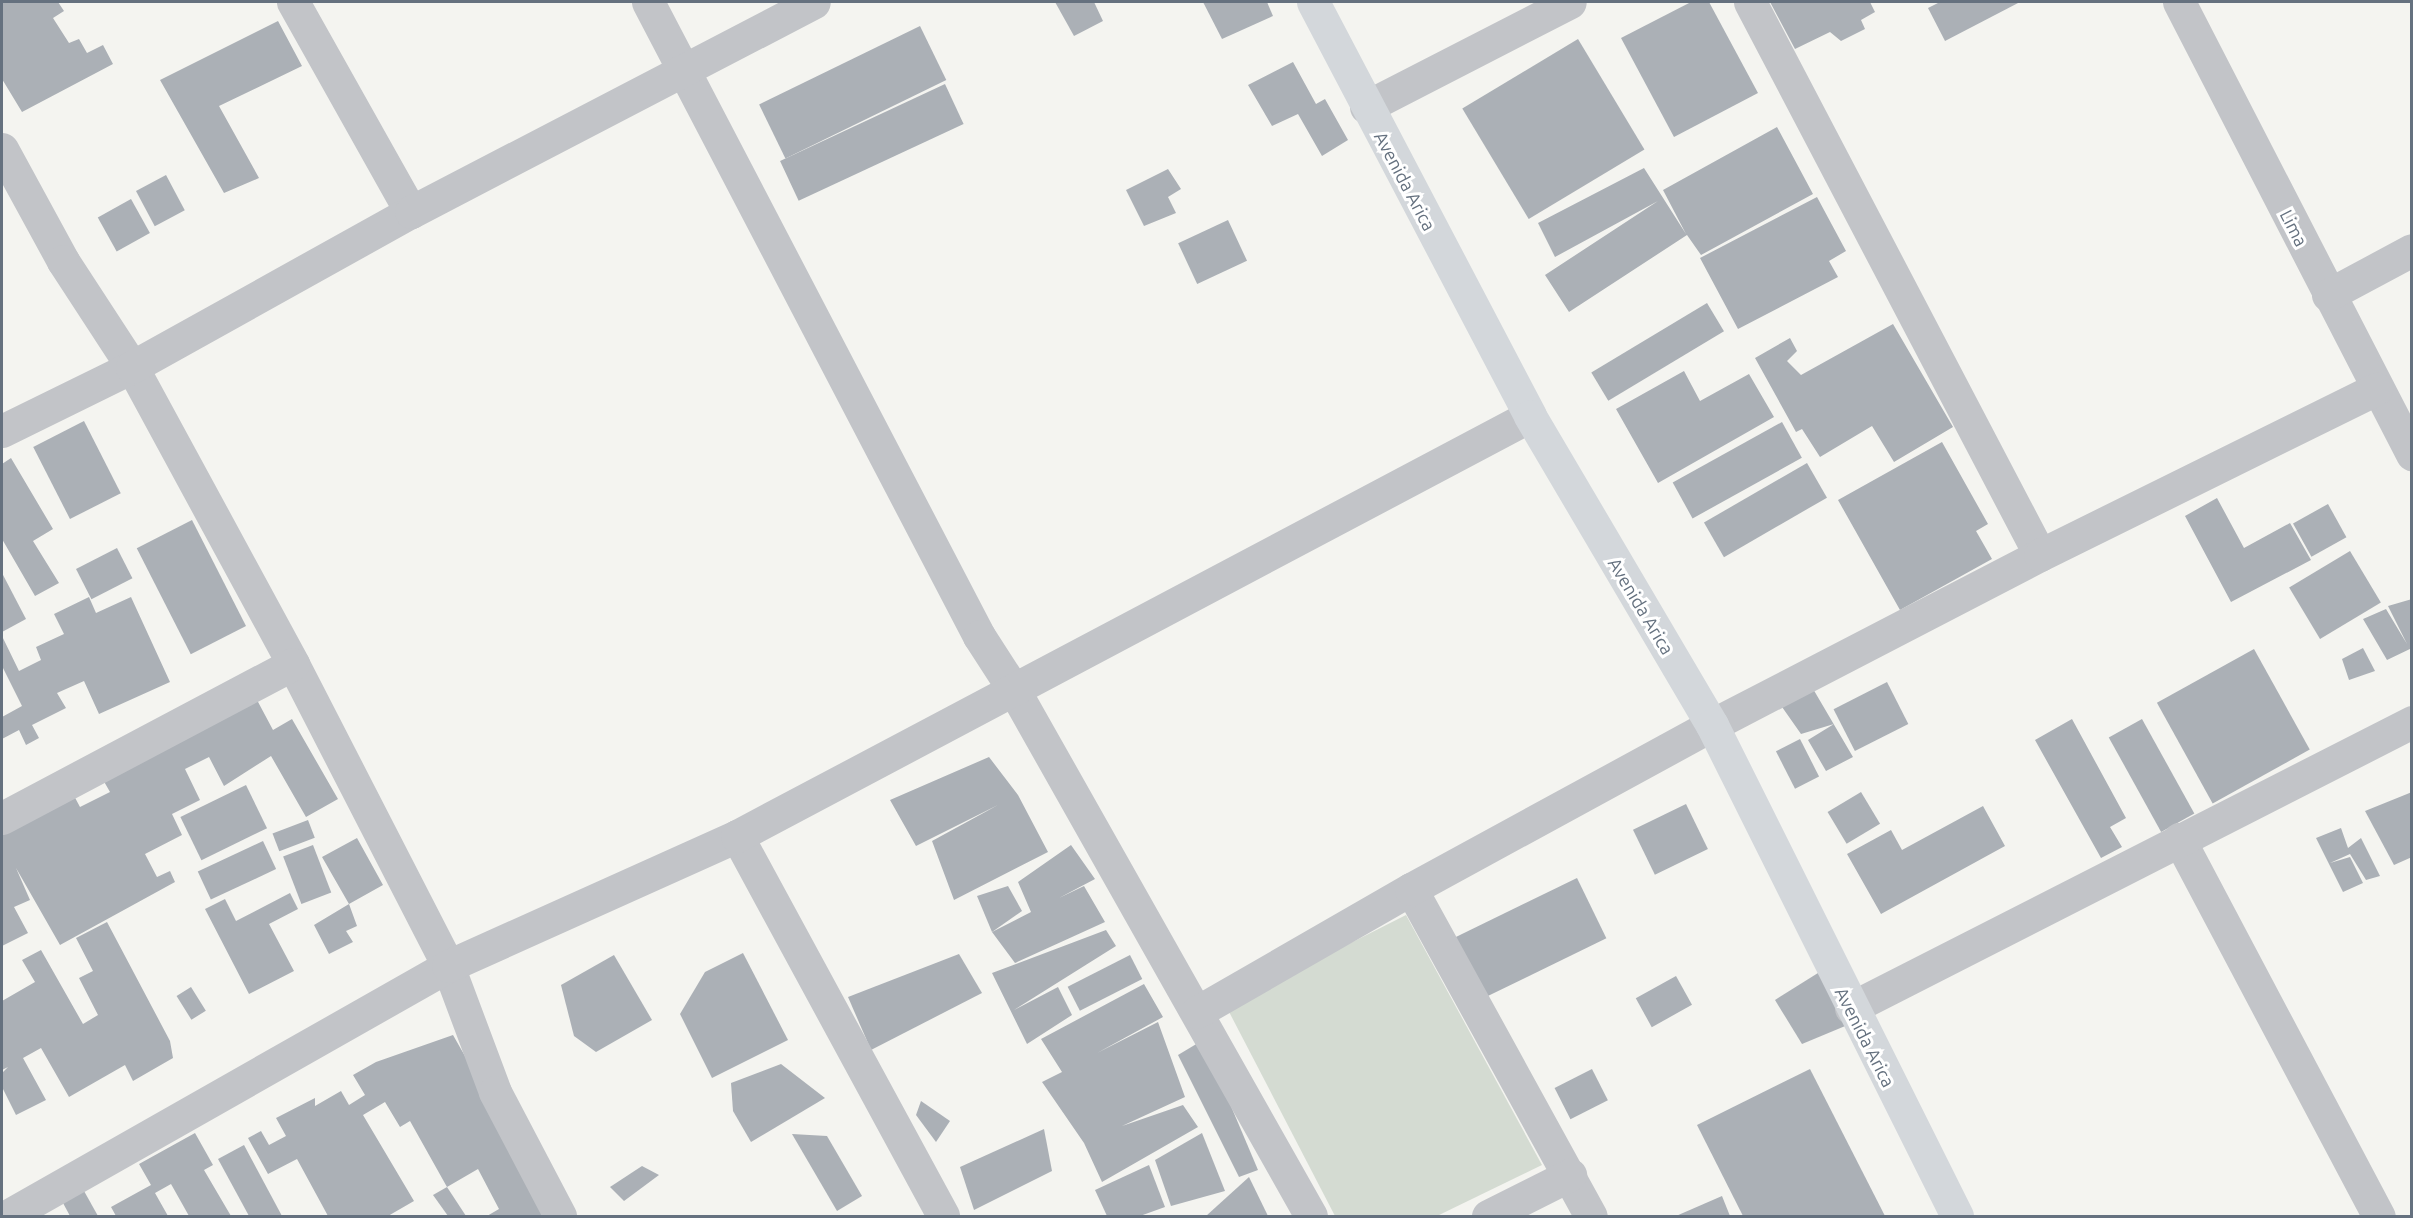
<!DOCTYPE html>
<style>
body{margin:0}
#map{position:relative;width:2413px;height:1218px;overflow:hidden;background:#f4f4f0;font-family:Ubuntu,sans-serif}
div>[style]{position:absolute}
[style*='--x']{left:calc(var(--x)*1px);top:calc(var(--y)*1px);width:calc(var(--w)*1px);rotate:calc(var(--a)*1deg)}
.green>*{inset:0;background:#d4dbd2}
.building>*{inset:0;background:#abb0b6;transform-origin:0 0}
.street>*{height:33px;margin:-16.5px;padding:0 16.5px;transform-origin:16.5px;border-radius:16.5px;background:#c2c4c8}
.secondary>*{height:33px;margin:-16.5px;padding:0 16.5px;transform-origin:16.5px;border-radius:16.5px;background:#d3d7db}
span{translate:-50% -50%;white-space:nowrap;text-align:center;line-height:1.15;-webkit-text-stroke:6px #fff;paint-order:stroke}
.street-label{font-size:18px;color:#65717f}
.frame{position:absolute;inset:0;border:3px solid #65717f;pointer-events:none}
</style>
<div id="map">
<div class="green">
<i style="clip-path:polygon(1406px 915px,1542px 1165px,1437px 1216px,1335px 1216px,1226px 1006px)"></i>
</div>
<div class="building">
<i style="clip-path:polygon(2px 2px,58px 2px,64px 11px,53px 18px,69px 43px,79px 39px,87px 53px,103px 45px,113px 64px,22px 112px,2px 79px)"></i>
<i style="clip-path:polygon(1055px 2px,1094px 2px,1103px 21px,1074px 36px)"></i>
<i style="clip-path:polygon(1203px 2px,1267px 2px,1273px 16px,1222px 39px)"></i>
<i style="clip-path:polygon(1691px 2px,1709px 2px,1758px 93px,1674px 137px,1621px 38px)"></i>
<i style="clip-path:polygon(1770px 2px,1870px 2px,1875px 12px,1861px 20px,1865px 29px,1841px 41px,1830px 32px,1795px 49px)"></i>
<i style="clip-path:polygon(1940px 2px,2020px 2px,1945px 41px,1928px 8px)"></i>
<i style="clip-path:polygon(278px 21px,302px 66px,219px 106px,259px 178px,224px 193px,160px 80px)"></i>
<i style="left:920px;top:26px;width:60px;height:179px;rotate:64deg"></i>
<i style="left:1578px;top:39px;width:129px;height:135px;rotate:59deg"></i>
<i style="clip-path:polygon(1293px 62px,1316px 104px,1325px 99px,1348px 140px,1322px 156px,1298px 114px,1272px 126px,1248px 85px)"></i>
<i style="left:945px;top:84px;width:44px;height:182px;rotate:65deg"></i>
<i style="clip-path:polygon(1777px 127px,1813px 194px,1701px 255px,1687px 235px,1569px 312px,1545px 275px,1658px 201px,1555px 257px,1538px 223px,1644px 168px,1686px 234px,1663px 190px)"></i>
<i style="clip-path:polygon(1168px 169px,1181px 189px,1168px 197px,1176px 213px,1144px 226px,1126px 190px)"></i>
<i style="left:166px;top:175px;width:40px;height:34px;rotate:62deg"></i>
<i style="clip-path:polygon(1817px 197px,1846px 251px,1829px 261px,1838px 277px,1738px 329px,1700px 258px)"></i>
<i style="left:131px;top:199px;width:39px;height:38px;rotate:61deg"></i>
<i style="left:1228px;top:220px;width:45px;height:55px;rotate:65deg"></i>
<i style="left:1707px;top:303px;width:33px;height:135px;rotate:59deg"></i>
<i style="clip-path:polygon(1893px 324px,1953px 427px,1894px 462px,1872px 426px,1820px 457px,1802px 429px,1796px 432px,1755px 358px,1790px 338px,1797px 351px,1787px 361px,1801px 375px)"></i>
<i style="clip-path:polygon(1684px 371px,1700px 401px,1749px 374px,1774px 417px,1658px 483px,1616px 409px)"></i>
<i style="left:84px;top:421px;width:81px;height:57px;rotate:63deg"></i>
<i style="left:1782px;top:422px;width:41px;height:125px;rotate:61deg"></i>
<i style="clip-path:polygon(1942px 442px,1988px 524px,1976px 531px,1992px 559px,1900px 610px,1838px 500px)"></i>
<i style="clip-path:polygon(11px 458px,53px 529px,33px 541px,59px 583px,35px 596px,2px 539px,2px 464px)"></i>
<i style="left:1807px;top:463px;width:40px;height:119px;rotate:60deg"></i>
<i style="clip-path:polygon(2217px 498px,2244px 548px,2290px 523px,2311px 560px,2231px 602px,2185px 516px)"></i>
<i style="left:2328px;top:504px;width:38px;height:40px;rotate:61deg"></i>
<i style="left:192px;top:520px;width:119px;height:62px;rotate:63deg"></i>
<i style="left:117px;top:548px;width:34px;height:46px;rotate:63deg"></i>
<i style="left:2350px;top:551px;width:60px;height:71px;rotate:59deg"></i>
<i style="clip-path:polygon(2px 573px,26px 619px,2px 632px)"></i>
<i style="clip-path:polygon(89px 597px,96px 613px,131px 597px,170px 682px,99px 714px,84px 681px,57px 693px,66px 708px,32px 725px,39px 738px,26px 745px,19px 730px,2px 739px,2px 717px,22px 706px,2px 666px,2px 636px,19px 671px,41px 660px,36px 647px,64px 634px,54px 614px)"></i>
<i style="clip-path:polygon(2412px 599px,2412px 648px,2387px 660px,2363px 619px,2386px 609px,2407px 644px,2388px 606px)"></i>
<i style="clip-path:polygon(2363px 648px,2375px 671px,2349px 680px,2342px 659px)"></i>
<i style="left:2254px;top:649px;width:115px;height:111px;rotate:61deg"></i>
<i style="clip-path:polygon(1809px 682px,1853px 757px,1826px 771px,1808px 740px,1834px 724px,1801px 734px,1775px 697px)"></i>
<i style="left:1887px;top:682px;width:47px;height:60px;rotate:63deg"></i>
<i style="clip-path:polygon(257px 700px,273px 730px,292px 719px,338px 799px,306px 817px,271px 756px,224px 786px,209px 757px,185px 769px,200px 800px,172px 814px,182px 835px,145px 854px,157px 877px,170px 871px,175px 882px,60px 945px,16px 868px,30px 900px,14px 907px,28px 933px,2px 946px,2px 831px,72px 792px,80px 807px,110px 792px,102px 778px)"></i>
<i style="clip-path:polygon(2072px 719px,2126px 818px,2110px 827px,2122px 847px,2101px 858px,2035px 740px)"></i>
<i style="left:2142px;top:719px;width:108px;height:38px;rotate:61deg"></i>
<i style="left:1800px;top:739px;width:42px;height:27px;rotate:63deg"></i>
<i style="clip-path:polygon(989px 757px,1018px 795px,1048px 852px,954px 900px,932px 841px,998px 805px,916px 846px,890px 800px)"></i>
<i style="left:246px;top:785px;width:48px;height:73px;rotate:64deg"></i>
<i style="left:1861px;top:792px;width:37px;height:39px;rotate:59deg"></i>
<i style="clip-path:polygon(2412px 792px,2412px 857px,2394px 865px,2365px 811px)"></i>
<i style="left:1686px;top:804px;width:50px;height:59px;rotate:64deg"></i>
<i style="clip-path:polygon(1983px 806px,2005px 846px,1881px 914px,1847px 854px,1891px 830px,1902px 850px)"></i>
<i style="left:308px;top:820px;width:19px;height:38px;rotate:69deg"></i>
<i style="clip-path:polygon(2341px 828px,2348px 848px,2361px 838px,2380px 876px,2366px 880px,2350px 854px,2330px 863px,2350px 857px,2363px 883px,2343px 892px,2316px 838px)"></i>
<i style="clip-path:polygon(357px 838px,383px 885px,349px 904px,357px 926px,346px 931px,353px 942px,329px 954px,314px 925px,349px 904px,322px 857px)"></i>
<i style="left:263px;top:841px;width:31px;height:72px;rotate:65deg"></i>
<i style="left:313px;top:845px;width:51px;height:32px;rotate:69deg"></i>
<i style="clip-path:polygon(1071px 845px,1095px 879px,1059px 898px,1084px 886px,1105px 922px,1015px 963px,992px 932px,1031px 912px,1018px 882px)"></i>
<i style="left:1577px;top:878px;width:67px;height:145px;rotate:64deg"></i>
<i style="clip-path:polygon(1008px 886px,1022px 911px,992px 932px,977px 896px)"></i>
<i style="clip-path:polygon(290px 893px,298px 909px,269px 924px,294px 971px,249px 994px,205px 909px,225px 899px,236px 921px)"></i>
<i style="clip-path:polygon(107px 922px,170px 1041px,173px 1058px,133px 1081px,125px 1065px,69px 1097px,41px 1048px,23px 1058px,46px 1100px,16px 1115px,2px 1087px,2px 1073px,8px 1067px,2px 1070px,2px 1001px,35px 982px,22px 960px,41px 950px,83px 1024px,98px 1015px,79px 978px,93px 971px,76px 938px)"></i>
<i style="clip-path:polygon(1106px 930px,1116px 946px,1014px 1010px,1058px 987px,1072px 1015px,1027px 1044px,992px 973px)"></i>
<i style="clip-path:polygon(743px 953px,788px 1040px,712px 1078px,680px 1014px,705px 972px)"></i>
<i style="clip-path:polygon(959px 954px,982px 993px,871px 1050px,848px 997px)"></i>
<i style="clip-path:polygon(614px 955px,652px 1020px,596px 1052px,574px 1036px,561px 985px)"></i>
<i style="left:1130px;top:955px;width:27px;height:70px;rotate:63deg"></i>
<i style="clip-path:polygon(1818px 973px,1850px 1024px,1802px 1044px,1775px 1000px)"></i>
<i style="left:1676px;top:976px;width:33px;height:46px;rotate:61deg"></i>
<i style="clip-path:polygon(1144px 984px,1163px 1017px,1097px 1053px,1158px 1022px,1185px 1097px,1122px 1126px,1183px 1105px,1198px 1127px,1102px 1182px,1084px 1143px,1042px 1082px,1062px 1072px,1041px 1039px)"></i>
<i style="left:191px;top:987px;width:28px;height:17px;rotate:58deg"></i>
<i style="clip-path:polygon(453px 1035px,556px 1216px,487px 1216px,499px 1209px,478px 1169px,447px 1187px,410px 1121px,400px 1127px,385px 1102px,363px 1115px,414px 1201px,388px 1216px,328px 1216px,297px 1159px,268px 1174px,248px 1138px,261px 1131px,269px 1145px,286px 1136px,276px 1118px,315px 1098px,315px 1106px,341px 1091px,349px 1105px,365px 1095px,353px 1075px,376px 1062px)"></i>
<i style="clip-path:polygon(1203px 1040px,1258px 1170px,1239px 1177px,1178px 1055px)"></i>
<i style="clip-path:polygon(781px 1064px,825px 1098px,751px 1142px,733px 1111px,731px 1083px)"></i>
<i style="left:1592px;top:1069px;width:35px;height:42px;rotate:63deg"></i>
<i style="clip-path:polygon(1810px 1069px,1885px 1216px,1743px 1216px,1697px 1125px)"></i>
<i style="clip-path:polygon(921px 1101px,950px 1121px,936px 1142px,916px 1115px)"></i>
<i style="clip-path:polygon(1044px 1129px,1052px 1171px,974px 1210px,960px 1167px)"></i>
<i style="clip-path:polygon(195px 1133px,213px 1165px,204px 1170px,231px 1216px,189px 1216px,171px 1184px,155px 1193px,168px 1216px,116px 1216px,111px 1207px,151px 1185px,139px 1164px)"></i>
<i style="clip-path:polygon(1202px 1133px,1225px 1191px,1171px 1206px,1155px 1160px)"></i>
<i style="clip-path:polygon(792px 1134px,827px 1136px,862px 1196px,837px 1211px)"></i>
<i style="clip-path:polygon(244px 1145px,282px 1216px,249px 1216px,218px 1159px)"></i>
<i style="clip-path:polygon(1149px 1165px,1165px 1207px,1140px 1216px,1107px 1216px,1095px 1190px)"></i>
<i style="clip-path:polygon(642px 1166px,659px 1175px,624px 1201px,610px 1187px)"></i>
<i style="clip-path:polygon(1249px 1177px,1268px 1216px,1206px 1216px)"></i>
<i style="clip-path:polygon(447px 1187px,466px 1216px,448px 1216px,433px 1195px)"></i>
<i style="clip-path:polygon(84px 1191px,98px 1216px,70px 1216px,63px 1203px)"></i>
<i style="clip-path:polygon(1722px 1196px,1730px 1216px,1676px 1216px)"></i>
</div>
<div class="street">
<i style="--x:293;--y:2;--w:241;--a:60.7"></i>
<i style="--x:648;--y:2;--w:715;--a:62.43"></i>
<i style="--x:979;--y:636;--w:64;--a:57.1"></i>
<i style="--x:1014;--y:690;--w:604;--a:60.55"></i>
<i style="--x:1750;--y:2;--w:624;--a:62.33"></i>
<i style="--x:2179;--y:2;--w:509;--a:62.73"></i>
<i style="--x:1366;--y:107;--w:229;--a:-27.2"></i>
<i style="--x:2;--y:149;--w:128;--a:61.4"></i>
<i style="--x:63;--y:261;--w:126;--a:56.9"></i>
<i style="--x:132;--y:367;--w:338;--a:61.5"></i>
<i style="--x:293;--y:664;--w:339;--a:62.8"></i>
<i style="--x:448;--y:966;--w:134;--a:69.5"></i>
<i style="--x:495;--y:1092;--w:140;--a:62.3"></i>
<i style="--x:2328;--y:295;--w:95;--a:-28.2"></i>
<i style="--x:2;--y:431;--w:145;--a:-26.2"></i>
<i style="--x:132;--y:367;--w:319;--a:-29.1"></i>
<i style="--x:411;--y:212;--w:454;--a:-27.5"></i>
<i style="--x:2;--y:818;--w:329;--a:-27.9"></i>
<i style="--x:737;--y:836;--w:432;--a:61.5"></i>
<i style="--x:2179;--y:839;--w:427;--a:62.1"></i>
<i style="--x:1411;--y:889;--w:373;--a:61.2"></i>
<i style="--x:1851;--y:1008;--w:630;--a:-27.01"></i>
<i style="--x:1197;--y:1012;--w:247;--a:-29.9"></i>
<i style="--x:1411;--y:889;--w:343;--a:-28.6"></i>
<i style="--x:1712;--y:725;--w:369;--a:-27.4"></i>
<i style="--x:2040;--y:555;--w:375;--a:-26.3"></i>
<i style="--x:9;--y:1215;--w:505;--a:-29.56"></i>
<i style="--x:448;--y:966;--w:317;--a:-24.2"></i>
<i style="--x:737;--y:836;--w:897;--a:-27.91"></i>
<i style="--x:1488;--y:1216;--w:92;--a:-26.6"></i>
</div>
<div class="secondary">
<i style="--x:1313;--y:2;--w:467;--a:62.3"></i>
<i style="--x:1530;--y:416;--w:359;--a:59.5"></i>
<i style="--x:1712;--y:725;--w:549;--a:63.48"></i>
</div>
<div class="street-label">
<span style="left:1405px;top:181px;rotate:62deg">Avenida Arica</span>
<span style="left:2294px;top:228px;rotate:63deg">Lima</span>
<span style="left:1641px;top:606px;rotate:59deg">Avenida Arica</span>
<span style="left:1865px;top:1037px;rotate:63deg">Avenida Arica</span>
</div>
<div class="frame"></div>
</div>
